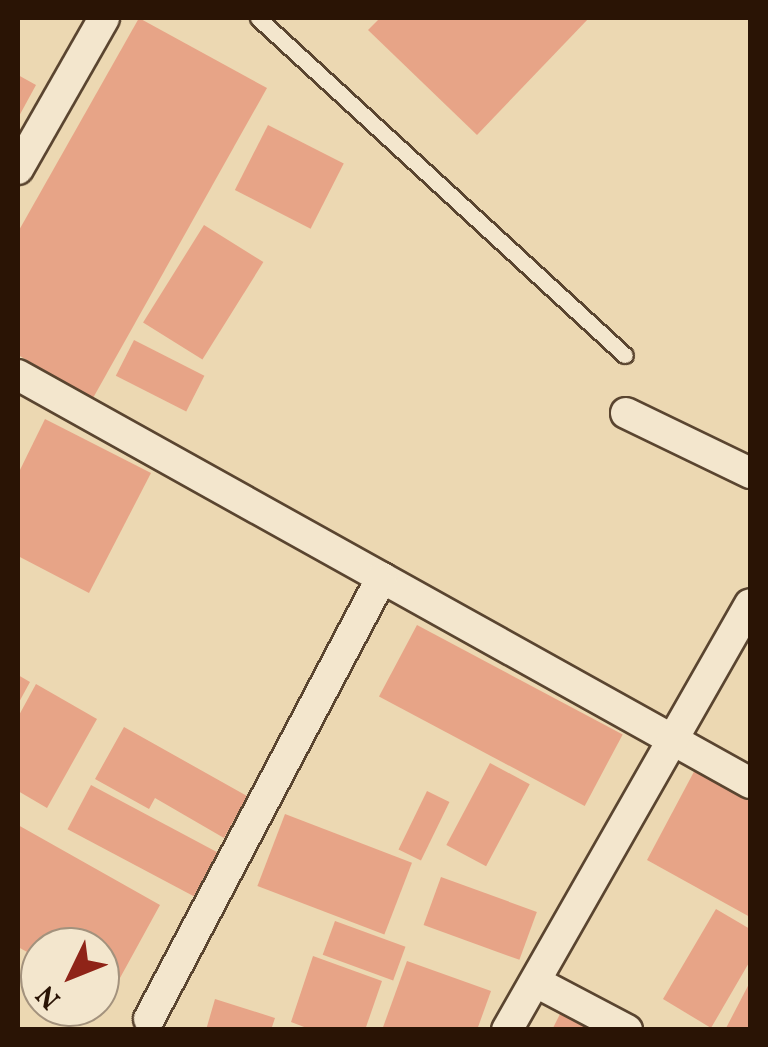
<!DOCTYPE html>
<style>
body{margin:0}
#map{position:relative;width:768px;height:1047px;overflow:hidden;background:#ecd8b2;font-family:Vollkorn,serif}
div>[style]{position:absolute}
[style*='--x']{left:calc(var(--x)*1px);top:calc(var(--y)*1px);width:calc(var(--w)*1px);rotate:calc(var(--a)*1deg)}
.building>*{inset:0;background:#e7a487;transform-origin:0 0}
.roads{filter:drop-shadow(2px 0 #5a4530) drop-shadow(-2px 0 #5a4530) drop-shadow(0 2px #5a4530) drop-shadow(0 -2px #5a4530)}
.lane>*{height:15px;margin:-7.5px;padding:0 7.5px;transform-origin:7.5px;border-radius:7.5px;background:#f3e6cd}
.street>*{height:30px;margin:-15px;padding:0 15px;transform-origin:15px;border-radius:15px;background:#f3e6cd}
span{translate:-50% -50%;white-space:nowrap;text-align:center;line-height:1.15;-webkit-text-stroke:10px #f3e6cd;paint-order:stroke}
.frame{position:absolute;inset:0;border:20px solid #2a1405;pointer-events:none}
.north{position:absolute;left:20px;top:927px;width:100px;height:100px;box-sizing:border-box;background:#f3e6cd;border:2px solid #a3927d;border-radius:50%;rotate:227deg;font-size:28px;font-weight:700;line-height:40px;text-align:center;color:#2a1405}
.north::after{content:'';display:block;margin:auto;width:35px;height:45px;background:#8f2418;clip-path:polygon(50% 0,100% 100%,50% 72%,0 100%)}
</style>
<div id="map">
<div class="building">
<i style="clip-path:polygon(139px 18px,267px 88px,93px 398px,18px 355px,18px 232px)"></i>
<i style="clip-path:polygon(380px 18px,589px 18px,477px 135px,368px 30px)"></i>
<i style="clip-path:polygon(18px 75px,36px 85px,18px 118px)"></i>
<i style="left:268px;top:125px;width:85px;height:73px;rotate:27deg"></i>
<i style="left:204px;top:225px;width:70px;height:115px;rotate:32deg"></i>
<i style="left:134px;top:340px;width:79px;height:40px;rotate:27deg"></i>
<i style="clip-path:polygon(45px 419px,151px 473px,89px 593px,18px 556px,18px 474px)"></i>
<i style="left:417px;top:625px;width:233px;height:81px;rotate:28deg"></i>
<i style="clip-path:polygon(18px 675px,30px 682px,18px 704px)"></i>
<i style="clip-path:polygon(36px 684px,97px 719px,47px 808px,18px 791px,18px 717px)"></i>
<i style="clip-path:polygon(124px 727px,247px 796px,224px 838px,155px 798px,149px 809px,95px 779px)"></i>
<i style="left:490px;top:763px;width:45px;height:93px;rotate:28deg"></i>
<i style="clip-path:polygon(697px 766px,750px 795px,750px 917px,647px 860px)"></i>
<i style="left:91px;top:785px;width:143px;height:50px;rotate:28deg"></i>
<i style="left:427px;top:791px;width:25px;height:65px;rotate:26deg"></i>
<i style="left:285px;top:814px;width:136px;height:77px;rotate:21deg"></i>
<i style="clip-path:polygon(18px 825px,160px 905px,109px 998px,100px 993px,100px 947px,40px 947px,40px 959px,18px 947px)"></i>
<i style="left:441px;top:877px;width:102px;height:51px;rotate:20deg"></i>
<i style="clip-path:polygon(716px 909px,750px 929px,750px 961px,711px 1028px,663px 999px)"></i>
<i style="left:335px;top:921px;width:75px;height:36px;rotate:20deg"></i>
<i style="clip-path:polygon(313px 956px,382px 981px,365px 1030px,312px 1030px,291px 1022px)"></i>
<i style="clip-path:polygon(407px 961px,491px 991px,477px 1030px,382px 1030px)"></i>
<i style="clip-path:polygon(750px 982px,750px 1030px,725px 1030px)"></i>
<i style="clip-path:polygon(215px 999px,275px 1018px,271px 1030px,206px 1030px)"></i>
<i style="clip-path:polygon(564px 1006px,610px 1030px,552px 1030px)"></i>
</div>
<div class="roads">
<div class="lane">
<i style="--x:258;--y:18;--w:498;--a:42.6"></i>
</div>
<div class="street">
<i style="--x:18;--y:169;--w:174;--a:-60.3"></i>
<i style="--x:18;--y:375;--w:838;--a:29.13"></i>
<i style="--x:626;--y:413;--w:138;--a:25.8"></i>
<i style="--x:536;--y:982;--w:103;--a:27.8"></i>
<i style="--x:149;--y:1019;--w:499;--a:-62.2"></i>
<i style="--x:507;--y:1030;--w:490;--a:-60.3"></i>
</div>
</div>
<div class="frame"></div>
<div class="north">N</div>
</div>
